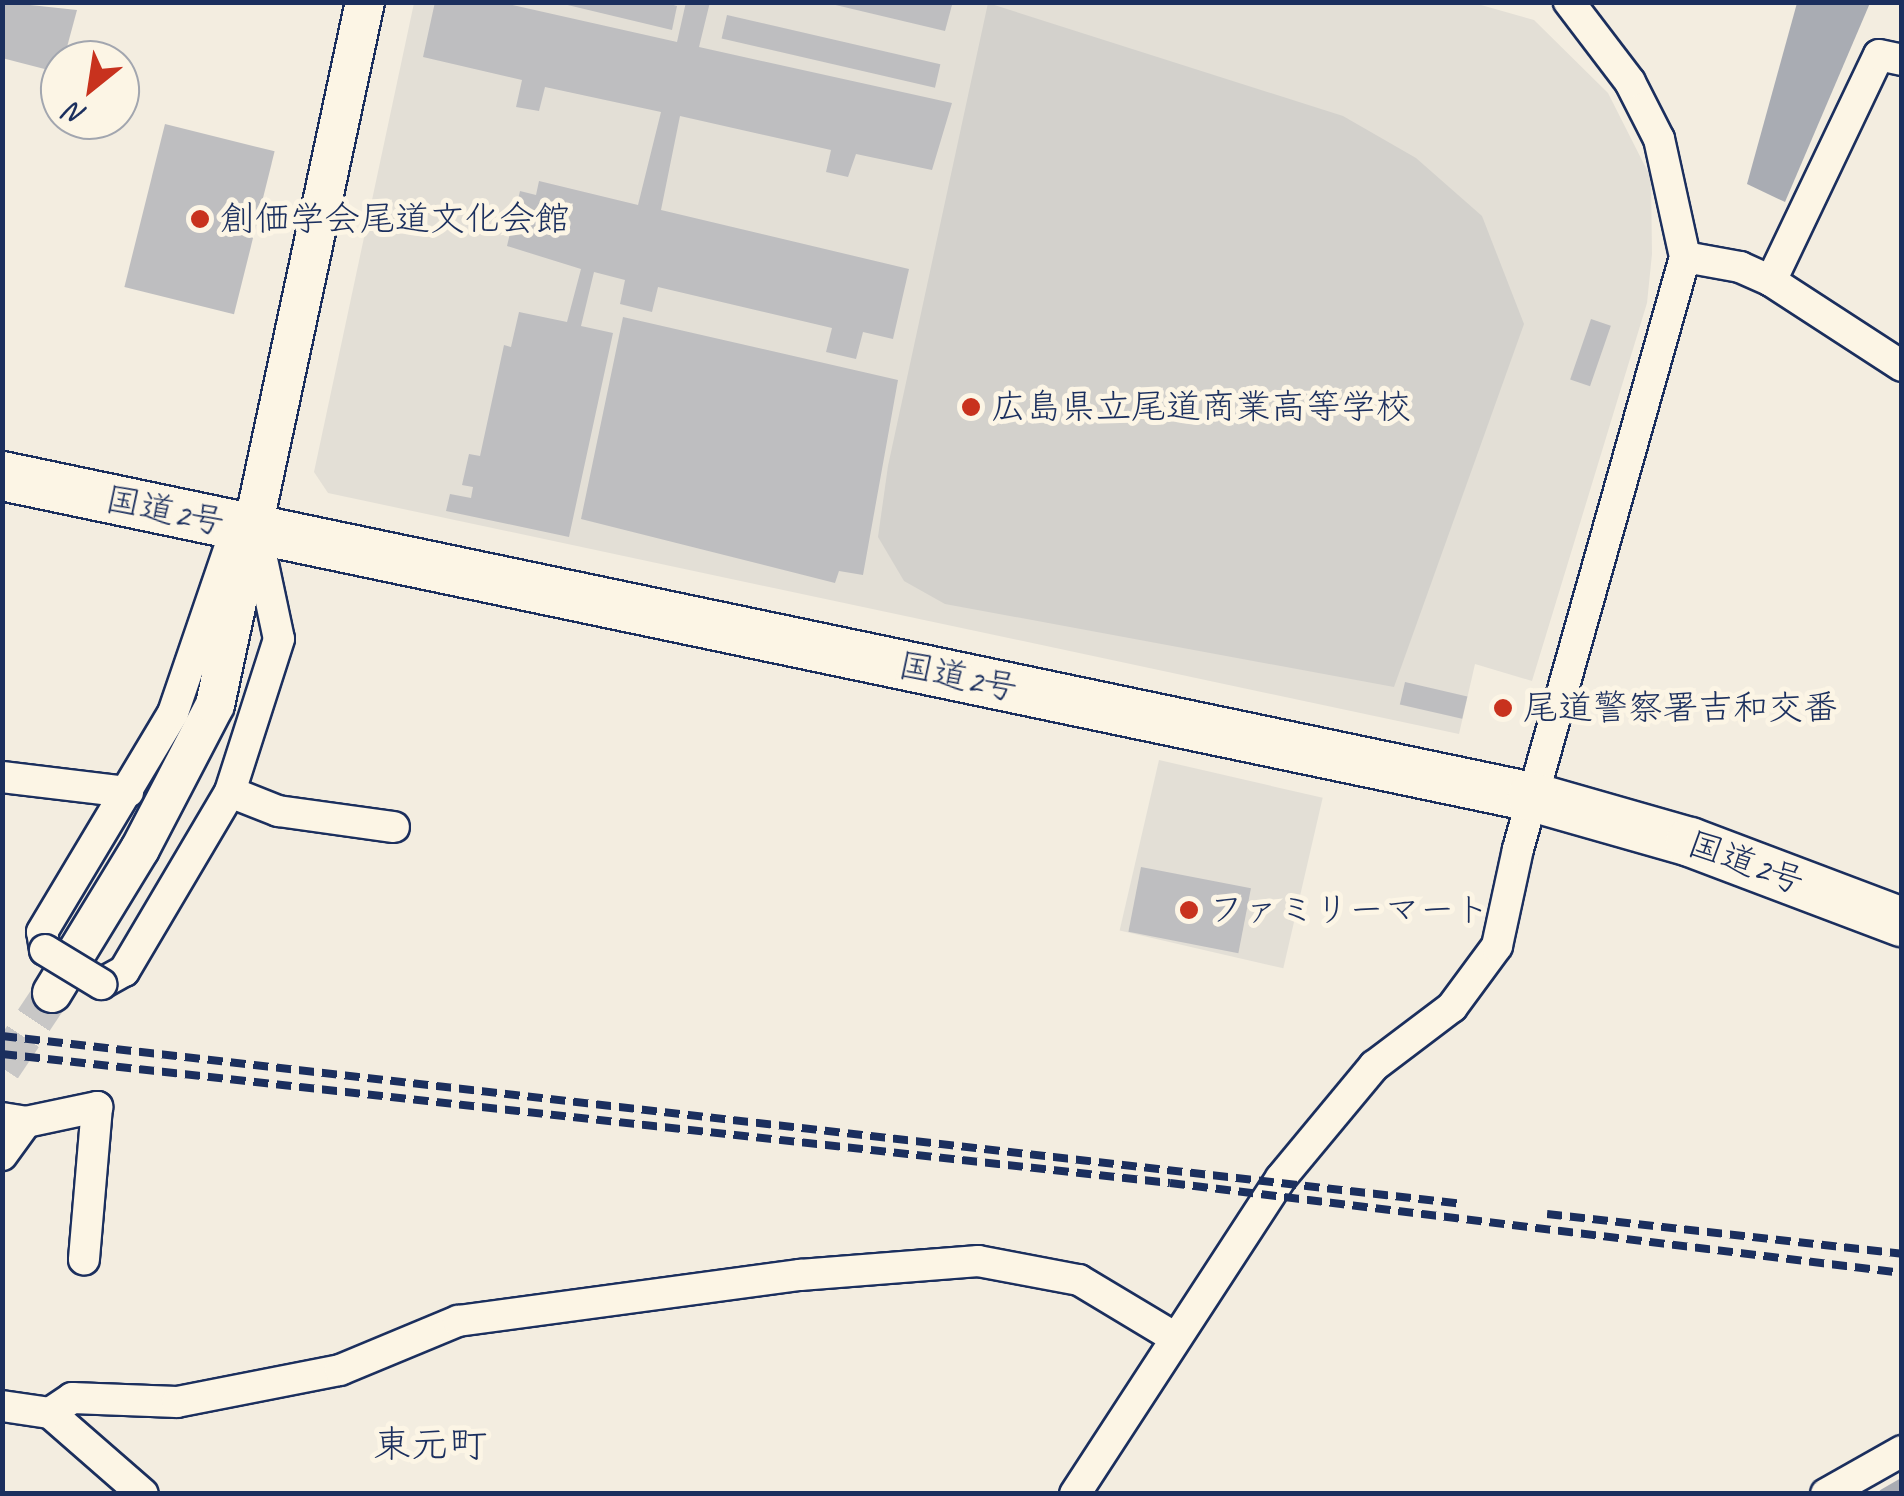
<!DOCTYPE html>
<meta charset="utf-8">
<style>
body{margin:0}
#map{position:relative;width:1904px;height:1496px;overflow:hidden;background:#f3ede0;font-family:Caveat,"Klee One",sans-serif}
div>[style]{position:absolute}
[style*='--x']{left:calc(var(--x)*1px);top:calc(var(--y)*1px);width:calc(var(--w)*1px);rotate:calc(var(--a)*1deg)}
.built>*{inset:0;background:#e3dfd6;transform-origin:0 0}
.green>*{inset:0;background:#d3d1cc}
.water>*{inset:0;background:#a9acb3}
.stream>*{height:11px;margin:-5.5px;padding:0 5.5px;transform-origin:5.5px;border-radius:5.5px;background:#a9acb3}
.building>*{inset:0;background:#bebec0;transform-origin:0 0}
.tertiary-tunnel>*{height:38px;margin-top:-19px;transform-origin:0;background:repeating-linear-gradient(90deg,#c8c7c6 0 38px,transparent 0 57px)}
.roads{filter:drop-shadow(2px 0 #1b2f5e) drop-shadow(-2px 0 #1b2f5e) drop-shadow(0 2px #1b2f5e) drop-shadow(0 -2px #1b2f5e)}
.minor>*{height:30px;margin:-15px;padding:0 15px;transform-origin:15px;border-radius:15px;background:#fcf5e5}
.tertiary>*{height:38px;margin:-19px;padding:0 19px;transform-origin:19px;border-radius:19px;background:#fcf5e5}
.trunk>*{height:48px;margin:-24px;padding:0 24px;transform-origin:24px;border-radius:24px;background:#fcf5e5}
.rail>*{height:8px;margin-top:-4px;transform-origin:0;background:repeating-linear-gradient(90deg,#1b2f5e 0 15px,transparent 0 23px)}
.bridges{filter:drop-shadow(2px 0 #1b2f5e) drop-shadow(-2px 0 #1b2f5e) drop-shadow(0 2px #1b2f5e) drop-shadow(0 -2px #1b2f5e)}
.minor-bridge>*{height:30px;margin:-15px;padding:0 15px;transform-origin:15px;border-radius:15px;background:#fcf5e5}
.dots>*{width:28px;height:28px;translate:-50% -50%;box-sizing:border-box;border:5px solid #fcf5e5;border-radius:50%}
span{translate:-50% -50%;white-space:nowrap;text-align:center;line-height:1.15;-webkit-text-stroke:10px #fcf5e5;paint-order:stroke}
.poi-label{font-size:35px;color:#1b2f5e}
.left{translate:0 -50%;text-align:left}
.street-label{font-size:35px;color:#1b2f5e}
.neighbourhood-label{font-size:38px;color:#1b2f5e}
.frame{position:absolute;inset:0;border:5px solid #1b2f5e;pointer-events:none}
.north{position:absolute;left:40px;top:40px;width:100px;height:100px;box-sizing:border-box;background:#fcf5e5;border:2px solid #a2a6af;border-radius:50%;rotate:210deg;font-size:28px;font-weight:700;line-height:40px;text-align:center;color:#1b2f5e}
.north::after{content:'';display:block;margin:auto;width:35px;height:45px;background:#c8321e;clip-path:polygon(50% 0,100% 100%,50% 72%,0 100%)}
</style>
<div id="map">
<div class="built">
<i style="clip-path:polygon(414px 3px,1474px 3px,1534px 20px,1608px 93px,1651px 178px,1652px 254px,1647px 303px,1532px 681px,1475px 664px,1459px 734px,328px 493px,314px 472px)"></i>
<i style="left:1159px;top:760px;width:168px;height:175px;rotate:13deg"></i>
</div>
<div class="green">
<i style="clip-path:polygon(988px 3px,1343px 116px,1416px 158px,1482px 216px,1524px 324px,1394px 687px,945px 604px,904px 581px,878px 537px,888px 466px)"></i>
</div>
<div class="water">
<i style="clip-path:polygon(1797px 3px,1870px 3px,1785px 202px,1747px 184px)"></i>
</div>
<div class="stream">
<i style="--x:1883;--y:1494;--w:22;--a:-30"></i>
</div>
<div class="building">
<i style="clip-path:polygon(2px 2px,77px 10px,60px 73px,2px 58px)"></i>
<i style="clip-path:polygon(435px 2px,499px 2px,677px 42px,686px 2px,710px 2px,699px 47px,952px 103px,932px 170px,856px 154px,848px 177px,826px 172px,831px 150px,680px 116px,661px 210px,909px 269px,893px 339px,863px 332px,856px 359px,826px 352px,832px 328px,658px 287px,652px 312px,620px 304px,625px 280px,594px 272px,581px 326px,613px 333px,569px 537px,446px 511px,450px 494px,471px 498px,473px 487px,462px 485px,469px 454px,480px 456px,504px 345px,511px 347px,519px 312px,567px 322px,581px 269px,507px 246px,520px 191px,536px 195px,539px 181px,638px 205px,661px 112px,545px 87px,539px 111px,516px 107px,522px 80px,423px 57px)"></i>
<i style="clip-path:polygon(555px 2px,663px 2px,677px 6px,672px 30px)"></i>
<i style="clip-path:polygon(823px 2px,941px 2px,952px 5px,945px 31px)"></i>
<i style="left:727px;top:15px;width:219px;height:24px;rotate:13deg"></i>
<i style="left:165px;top:124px;width:113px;height:168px;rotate:14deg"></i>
<i style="clip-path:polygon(623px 317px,898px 380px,863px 575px,839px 571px,835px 583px,581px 519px)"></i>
<i style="left:1591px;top:319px;width:21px;height:64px;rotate:19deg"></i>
<i style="left:1405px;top:682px;width:64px;height:23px;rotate:13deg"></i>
<i style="left:1141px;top:867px;width:112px;height:66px;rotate:11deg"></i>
</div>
<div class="tertiary-tunnel">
<i style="--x:2;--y:1068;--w:90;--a:-56.3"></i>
</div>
<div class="roads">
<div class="minor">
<i style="--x:1685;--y:257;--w:56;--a:10.3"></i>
<i style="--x:1740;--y:267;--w:34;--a:24"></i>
<i style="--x:1771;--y:281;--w:156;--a:33"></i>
<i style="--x:1771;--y:281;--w:250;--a:-64.5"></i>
<i style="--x:1879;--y:55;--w:24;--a:12"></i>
<i style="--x:2;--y:777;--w:127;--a:6.8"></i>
<i style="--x:230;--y:792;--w:52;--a:21.6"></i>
<i style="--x:278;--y:811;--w:117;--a:7.9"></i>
<i style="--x:45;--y:950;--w:18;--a:-99"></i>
<i style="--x:42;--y:932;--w:255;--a:-59.1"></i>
<i style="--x:173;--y:713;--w:179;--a:-71.1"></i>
<i style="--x:231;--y:544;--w:28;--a:-27"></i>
<i style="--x:256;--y:531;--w:110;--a:78"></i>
<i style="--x:279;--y:639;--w:161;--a:107.8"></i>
<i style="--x:230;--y:792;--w:208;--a:120.6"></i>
<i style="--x:124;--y:971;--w:26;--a:151"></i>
<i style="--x:2;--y:1118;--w:24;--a:9"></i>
<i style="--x:26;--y:1122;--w:41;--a:126"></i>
<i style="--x:26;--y:1122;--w:73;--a:-11.9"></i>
<i style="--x:97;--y:1107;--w:153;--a:94.9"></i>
<i style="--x:2;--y:1406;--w:49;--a:8.3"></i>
<i style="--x:50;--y:1413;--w:123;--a:41.1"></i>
<i style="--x:50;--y:1413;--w:27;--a:-34"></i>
<i style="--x:72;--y:1398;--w:105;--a:2.2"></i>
<i style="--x:177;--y:1402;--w:166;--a:-11.1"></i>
<i style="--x:340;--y:1370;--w:128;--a:-22.6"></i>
<i style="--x:458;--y:1321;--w:345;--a:-7.7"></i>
<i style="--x:800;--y:1275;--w:179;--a:-4.5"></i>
<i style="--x:978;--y:1261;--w:103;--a:10.7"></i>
<i style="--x:1079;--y:1280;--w:111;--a:31"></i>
<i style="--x:1075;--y:1494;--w:377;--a:-56.9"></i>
<i style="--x:1281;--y:1178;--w:146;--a:-50.3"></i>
<i style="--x:1374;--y:1066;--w:98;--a:-37.1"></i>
<i style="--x:1452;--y:1007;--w:76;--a:-53.6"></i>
<i style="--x:1497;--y:946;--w:99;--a:-77.8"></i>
<i style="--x:1518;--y:849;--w:615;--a:-74.25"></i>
<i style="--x:1685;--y:257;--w:121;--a:-102.4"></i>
<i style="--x:1659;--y:139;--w:64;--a:-117"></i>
<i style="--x:1630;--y:82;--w:101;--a:-127.3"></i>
<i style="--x:1826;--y:1494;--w:87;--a:-29.5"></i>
</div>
<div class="tertiary">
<i style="--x:52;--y:993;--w:169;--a:-58.6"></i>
<i style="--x:140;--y:849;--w:162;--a:-62.5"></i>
<i style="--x:215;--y:705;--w:719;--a:-77.96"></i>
</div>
<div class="trunk">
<i style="--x:2;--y:476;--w:1563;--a:11.85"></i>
<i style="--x:1532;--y:797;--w:164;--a:15.9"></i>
<i style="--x:1690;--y:842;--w:227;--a:20.7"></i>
</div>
</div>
<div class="rail">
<i style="--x:2;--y:1036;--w:1471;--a:6.56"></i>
<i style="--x:2;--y:1054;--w:1175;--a:6.3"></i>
<i style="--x:1170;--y:1183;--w:738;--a:7.01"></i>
<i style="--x:1547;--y:1214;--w:357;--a:6.4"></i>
</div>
<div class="bridges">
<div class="minor-bridge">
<i style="--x:45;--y:950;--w:66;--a:31.3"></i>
</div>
</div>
<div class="dots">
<i style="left:200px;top:219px;background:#c8321e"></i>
<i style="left:971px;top:407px;background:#c8321e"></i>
<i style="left:1503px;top:708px;background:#c8321e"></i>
<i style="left:1189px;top:910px;background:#c8321e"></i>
</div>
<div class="poi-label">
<span class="left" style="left:220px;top:219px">創価学会尾道文化会館</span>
<span class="left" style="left:991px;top:407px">広島県立尾道商業高等学校</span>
<span class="left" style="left:1523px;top:708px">尾道警察署吉和交番</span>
<span class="left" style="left:1209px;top:910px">ファミリーマート</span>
</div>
<div class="street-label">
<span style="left:165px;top:511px;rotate:12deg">国道2号</span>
<span style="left:958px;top:677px;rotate:12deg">国道2号</span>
<span style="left:1746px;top:863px;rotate:20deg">国道2号</span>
</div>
<div class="neighbourhood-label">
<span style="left:430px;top:1445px">東元町</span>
</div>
<div class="frame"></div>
<div class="north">N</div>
</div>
